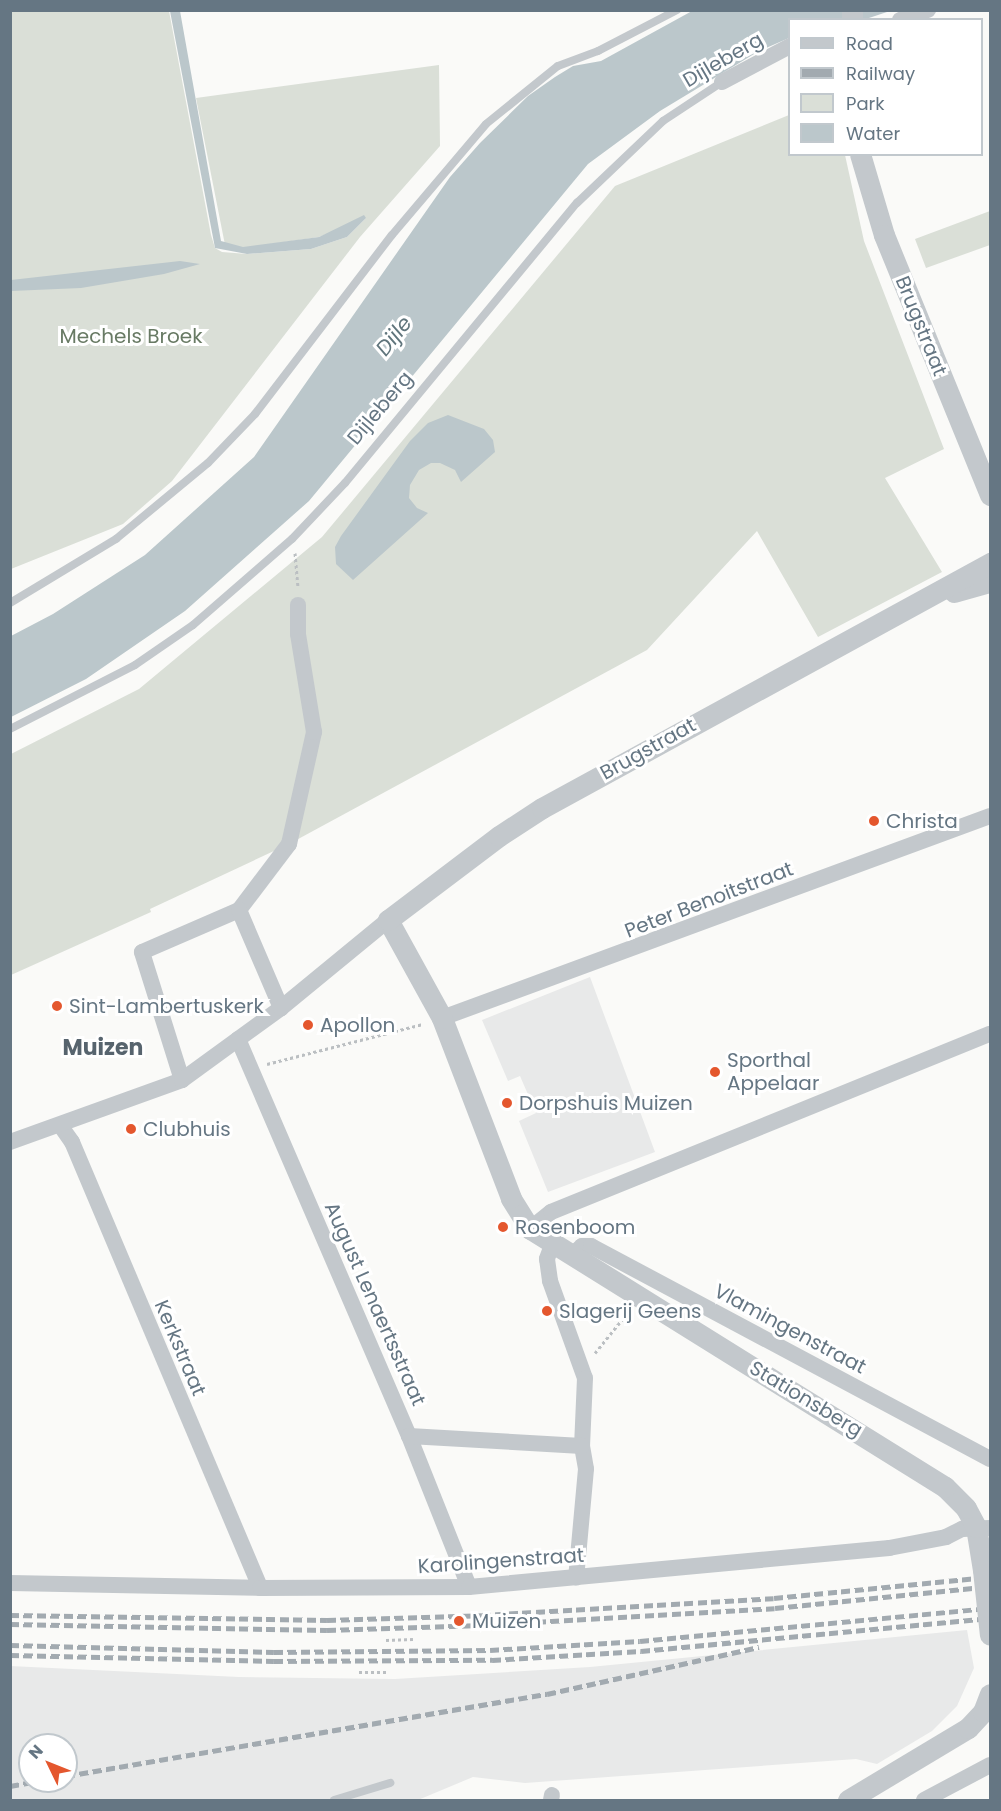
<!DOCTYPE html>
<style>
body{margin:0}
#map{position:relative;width:1001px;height:1811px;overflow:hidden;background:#fafaf8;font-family:Poppins,sans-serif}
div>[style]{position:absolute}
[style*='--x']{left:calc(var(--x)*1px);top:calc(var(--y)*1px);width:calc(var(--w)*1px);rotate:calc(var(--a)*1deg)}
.built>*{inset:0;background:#e8e9e9}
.green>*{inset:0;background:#dadfd7}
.water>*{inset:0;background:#bbc7cb}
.path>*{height:3px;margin-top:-1.5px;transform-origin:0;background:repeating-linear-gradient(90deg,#bbbfc2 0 3px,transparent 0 6px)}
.service>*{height:8px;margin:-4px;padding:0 4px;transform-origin:4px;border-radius:4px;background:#c3c8cc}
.minor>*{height:16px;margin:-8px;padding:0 8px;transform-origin:8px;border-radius:8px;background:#c3c8cc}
.tertiary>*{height:21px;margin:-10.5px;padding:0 10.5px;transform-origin:10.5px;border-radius:10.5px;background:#c3c8cc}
.rail>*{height:4.5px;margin-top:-2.25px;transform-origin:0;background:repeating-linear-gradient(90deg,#a2aab0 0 9px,transparent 0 13.5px)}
.tertiary-bridge>*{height:21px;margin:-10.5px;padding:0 10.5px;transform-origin:10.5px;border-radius:10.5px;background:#c3c8cc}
.dots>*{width:16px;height:16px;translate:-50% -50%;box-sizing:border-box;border:3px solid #fff;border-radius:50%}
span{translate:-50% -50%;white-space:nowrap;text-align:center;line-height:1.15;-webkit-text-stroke:6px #fff;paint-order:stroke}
.street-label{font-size:20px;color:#657683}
.park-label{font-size:20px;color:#687a64}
.poi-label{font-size:20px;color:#657683}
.left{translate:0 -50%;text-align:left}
.water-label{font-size:21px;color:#60757c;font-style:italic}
.quarter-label{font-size:22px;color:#57646e;font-weight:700}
.frame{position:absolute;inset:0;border:12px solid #657683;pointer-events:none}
.legend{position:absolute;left:788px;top:18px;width:195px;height:138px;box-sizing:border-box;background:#fff;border:2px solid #c1c8cd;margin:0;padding:8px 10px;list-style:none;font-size:18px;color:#657683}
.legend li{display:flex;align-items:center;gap:12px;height:30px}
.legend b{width:30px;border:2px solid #c1c8cd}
.north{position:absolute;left:18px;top:1733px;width:60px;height:60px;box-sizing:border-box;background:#fff;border:2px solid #c1c8cd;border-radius:50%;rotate:313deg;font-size:16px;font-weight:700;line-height:24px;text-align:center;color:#657683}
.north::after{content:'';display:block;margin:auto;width:21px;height:27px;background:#e4572e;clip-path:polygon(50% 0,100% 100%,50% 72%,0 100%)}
</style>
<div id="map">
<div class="built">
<i style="clip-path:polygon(590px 977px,655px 1152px,548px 1192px,519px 1121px,536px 1113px,520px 1076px,508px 1081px,482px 1020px)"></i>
<i style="clip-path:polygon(evenodd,967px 1630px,974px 1668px,957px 1706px,932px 1731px,877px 1764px,856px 1759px,525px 1783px,473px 1777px,418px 1800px,11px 1800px,10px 1666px,239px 1677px,395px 1679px,590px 1667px,967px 1630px,30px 1745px,66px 1745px,66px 1781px,30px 1781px,30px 1745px)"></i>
</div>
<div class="green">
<i style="clip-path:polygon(11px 11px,169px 11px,211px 235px,215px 248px,222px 252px,247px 254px,311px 249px,347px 237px,366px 218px,319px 237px,243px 248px,225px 245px,196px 98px,439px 65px,440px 146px,360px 237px,172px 481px,123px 524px,11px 569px)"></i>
<i style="clip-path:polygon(789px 115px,790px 154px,845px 155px,864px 241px,944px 449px,885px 478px,942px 572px,818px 637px,757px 531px,647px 650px,289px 844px,150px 909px,151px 912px,11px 975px,11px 754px,139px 689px,322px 537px,615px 186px)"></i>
<i style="clip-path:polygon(990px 211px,990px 245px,926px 268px,915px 239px)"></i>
</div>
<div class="water">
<i style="clip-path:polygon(170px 11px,180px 11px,221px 241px,243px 247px,319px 237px,364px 215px,366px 218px,347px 237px,311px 249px,247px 254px,215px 248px)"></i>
<i style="clip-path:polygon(692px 11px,890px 11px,866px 19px,790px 20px,789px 38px,759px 51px,660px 111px,588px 164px,309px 501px,185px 611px,86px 679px,11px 717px,11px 636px,53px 614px,145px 555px,254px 457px,450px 177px,480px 143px,528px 96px,555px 77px,573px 66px,601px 61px)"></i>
<i style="clip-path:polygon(180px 261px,200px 264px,164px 274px,81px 288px,11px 291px,11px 280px)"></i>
<i style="clip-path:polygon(448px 415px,484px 429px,493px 440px,495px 452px,461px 482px,455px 470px,440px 463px,431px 463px,419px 470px,410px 485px,409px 498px,417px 508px,428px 513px,353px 580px,336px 564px,335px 547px,341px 536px,410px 441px,428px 423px)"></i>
</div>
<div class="path">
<i style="--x:295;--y:553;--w:35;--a:85"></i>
<i style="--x:267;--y:1064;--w:161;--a:-14.4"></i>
<i style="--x:595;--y:1353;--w:54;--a:-51"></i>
<i style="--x:386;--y:1640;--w:27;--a:-2"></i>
<i style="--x:359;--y:1672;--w:27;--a:0"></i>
</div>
<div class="service">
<i style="--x:10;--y:603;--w:124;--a:-31.1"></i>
<i style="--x:116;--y:539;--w:119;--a:-39.6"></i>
<i style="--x:208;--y:463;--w:68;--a:-46.2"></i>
<i style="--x:255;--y:414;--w:225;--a:-52.6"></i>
<i style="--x:392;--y:235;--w:145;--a:-49.7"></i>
<i style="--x:486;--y:124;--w:92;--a:-38.9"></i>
<i style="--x:558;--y:66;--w:43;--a:-20.6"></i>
<i style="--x:598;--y:51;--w:89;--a:-27.4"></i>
<i style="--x:10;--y:729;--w:140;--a:-27.1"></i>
<i style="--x:135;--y:665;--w:70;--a:-34.6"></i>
<i style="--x:193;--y:625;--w:131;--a:-41"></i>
<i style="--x:292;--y:539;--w:77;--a:-46.6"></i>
<i style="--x:345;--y:483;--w:364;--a:-50.4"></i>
<i style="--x:577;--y:203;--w:119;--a:-43.6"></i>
<i style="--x:663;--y:121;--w:71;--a:-33.5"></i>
<i style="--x:334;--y:1800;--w:59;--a:-16.9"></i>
</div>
<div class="minor">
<i style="--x:900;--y:20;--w:30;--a:-20"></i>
<i style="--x:722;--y:82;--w:77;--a:-27.9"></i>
<i style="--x:239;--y:910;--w:83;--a:-52.9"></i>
<i style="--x:289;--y:844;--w:115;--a:-77.4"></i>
<i style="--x:314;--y:732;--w:99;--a:-99.3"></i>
<i style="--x:298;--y:634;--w:29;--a:-90"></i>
<i style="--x:442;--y:1018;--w:584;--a:-20.23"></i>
<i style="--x:238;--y:1039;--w:432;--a:66.7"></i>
<i style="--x:409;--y:1436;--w:162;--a:68.3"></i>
<i style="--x:182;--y:1080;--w:134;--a:-107.4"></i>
<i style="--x:142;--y:952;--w:106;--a:-23.4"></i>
<i style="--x:239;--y:910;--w:107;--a:66.8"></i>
<i style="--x:60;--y:1125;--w:21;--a:55"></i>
<i style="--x:72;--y:1142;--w:484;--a:67.1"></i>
<i style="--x:10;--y:1142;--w:183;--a:-19.8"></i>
<i style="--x:182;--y:1080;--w:122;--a:-36"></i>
<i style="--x:281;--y:1008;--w:139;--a:-39.4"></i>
<i style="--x:530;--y:1229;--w:27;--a:-39"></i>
<i style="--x:551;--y:1212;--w:474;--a:-22.1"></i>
<i style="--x:552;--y:1245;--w:15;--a:110"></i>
<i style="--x:547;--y:1259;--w:22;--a:82"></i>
<i style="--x:550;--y:1281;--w:103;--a:70.2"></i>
<i style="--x:585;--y:1378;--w:68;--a:92.5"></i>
<i style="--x:582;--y:1446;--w:23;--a:80"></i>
<i style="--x:586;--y:1469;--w:109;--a:95.2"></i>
<i style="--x:571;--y:1256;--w:15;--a:-42"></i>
<i style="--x:582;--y:1246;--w:9;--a:0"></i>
<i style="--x:591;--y:1246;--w:452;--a:28.1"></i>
<i style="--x:409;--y:1436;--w:173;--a:3.3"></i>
<i style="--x:10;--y:1583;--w:250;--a:1.1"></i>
<i style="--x:260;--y:1588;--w:209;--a:-0.3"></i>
<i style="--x:469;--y:1587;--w:422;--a:-5.3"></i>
<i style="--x:889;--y:1548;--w:58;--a:-10.9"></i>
<i style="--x:946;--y:1537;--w:18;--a:-27"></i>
<i style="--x:962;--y:1529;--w:28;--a:-2"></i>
<i style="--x:551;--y:1800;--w:5;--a:-79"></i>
<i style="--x:924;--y:1800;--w:75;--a:-27.9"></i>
</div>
<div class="tertiary">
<i style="--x:852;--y:10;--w:10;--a:90"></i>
<i style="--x:860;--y:154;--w:84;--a:73.5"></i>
<i style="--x:884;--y:235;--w:281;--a:67.8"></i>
<i style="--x:954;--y:592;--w:37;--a:-16"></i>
<i style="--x:983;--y:1570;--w:44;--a:-99.2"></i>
<i style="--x:976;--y:1527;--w:21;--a:-118"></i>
<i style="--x:966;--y:1508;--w:30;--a:-135"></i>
<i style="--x:945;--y:1487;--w:489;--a:-148.1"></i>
<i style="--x:530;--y:1229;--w:36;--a:-122"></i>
<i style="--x:511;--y:1198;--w:193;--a:-111"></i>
<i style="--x:442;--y:1018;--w:112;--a:-118.9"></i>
<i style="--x:388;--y:920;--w:139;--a:-37.1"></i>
<i style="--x:499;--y:836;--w:51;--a:-33.1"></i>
<i style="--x:542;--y:808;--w:511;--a:-28.67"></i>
<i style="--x:848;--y:1800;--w:140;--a:-31"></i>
<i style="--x:968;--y:1728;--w:22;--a:-47"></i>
<i style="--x:983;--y:1712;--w:19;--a:-69"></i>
</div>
<div class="rail">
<i style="--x:10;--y:1615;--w:317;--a:0.9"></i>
<i style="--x:327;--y:1620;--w:155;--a:-1.8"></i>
<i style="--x:482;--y:1615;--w:292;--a:-3.3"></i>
<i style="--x:774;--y:1598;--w:217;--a:-5.6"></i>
<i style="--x:10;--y:1624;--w:317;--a:1.1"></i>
<i style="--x:327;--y:1630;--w:156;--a:-1.8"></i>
<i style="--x:483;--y:1625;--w:292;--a:-3.3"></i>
<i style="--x:775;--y:1608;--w:216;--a:-5.8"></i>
<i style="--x:10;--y:1645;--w:264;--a:1.5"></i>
<i style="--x:274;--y:1652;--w:216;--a:-0.5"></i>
<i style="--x:490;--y:1650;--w:150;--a:-3.4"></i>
<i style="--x:640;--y:1641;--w:352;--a:-5.4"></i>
<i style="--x:10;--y:1655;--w:264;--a:1.3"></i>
<i style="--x:274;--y:1661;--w:218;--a:-0.3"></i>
<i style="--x:492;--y:1660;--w:149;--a:-3.5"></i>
<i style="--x:641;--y:1651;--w:351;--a:-5.4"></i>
<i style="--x:66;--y:1776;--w:488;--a:-9.7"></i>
<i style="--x:547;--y:1694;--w:217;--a:-12.5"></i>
<i style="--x:10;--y:1786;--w:27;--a:-10"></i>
</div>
<div class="tertiary-bridge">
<i style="--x:983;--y:1570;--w:65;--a:83.9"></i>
</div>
<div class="dots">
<i style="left:874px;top:821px;background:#e4572e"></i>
<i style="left:57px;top:1006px;background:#e4572e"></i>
<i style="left:308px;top:1025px;background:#e4572e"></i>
<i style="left:715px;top:1072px;background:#e4572e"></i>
<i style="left:507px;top:1103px;background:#e4572e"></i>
<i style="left:131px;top:1129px;background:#e4572e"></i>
<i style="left:503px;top:1227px;background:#e4572e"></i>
<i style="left:547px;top:1311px;background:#e4572e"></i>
<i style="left:459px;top:1621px;background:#e4572e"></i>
</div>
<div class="street-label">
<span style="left:723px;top:60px;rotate:-30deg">Dijleberg</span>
<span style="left:921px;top:326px;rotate:68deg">Brugstraat</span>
<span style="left:380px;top:408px;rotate:-50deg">Dijleberg</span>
<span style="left:648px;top:749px;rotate:-29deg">Brugstraat</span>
<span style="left:709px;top:900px;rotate:-21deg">Peter Benoitstraat</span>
<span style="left:375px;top:1304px;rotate:66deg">August Lenaertsstraat</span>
<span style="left:790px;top:1329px;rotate:28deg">Vlamingenstraat</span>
<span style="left:180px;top:1348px;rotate:67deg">Kerkstraat</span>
<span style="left:806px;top:1399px;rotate:31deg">Stationsberg</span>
<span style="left:501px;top:1561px;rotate:-4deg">Karolingenstraat</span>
</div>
<div class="park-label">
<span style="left:131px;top:336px">Mechels Broek</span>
</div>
<div class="poi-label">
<span class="left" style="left:886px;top:821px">Christa</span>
<span class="left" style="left:69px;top:1006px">Sint-Lambertuskerk</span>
<span class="left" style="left:320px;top:1025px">Apollon</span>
<span class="left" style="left:727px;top:1072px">Sporthal<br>Appelaar</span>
<span class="left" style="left:519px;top:1103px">Dorpshuis Muizen</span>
<span class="left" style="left:143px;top:1129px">Clubhuis</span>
<span class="left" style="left:515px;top:1227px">Rosenboom</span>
<span class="left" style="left:559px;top:1311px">Slagerij Geens</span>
<span class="left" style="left:472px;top:1621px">Muizen</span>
</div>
<div class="water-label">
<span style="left:394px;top:336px;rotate:-51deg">Dijle</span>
</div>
<div class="quarter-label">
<span style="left:103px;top:1048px">Muizen</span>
</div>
<div class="frame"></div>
<ul class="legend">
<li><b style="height:8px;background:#c3c8cc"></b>Road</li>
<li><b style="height:8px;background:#a2aab0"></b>Railway</li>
<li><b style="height:16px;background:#dadfd7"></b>Park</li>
<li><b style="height:16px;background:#bbc7cb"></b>Water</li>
</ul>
<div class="north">N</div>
</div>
